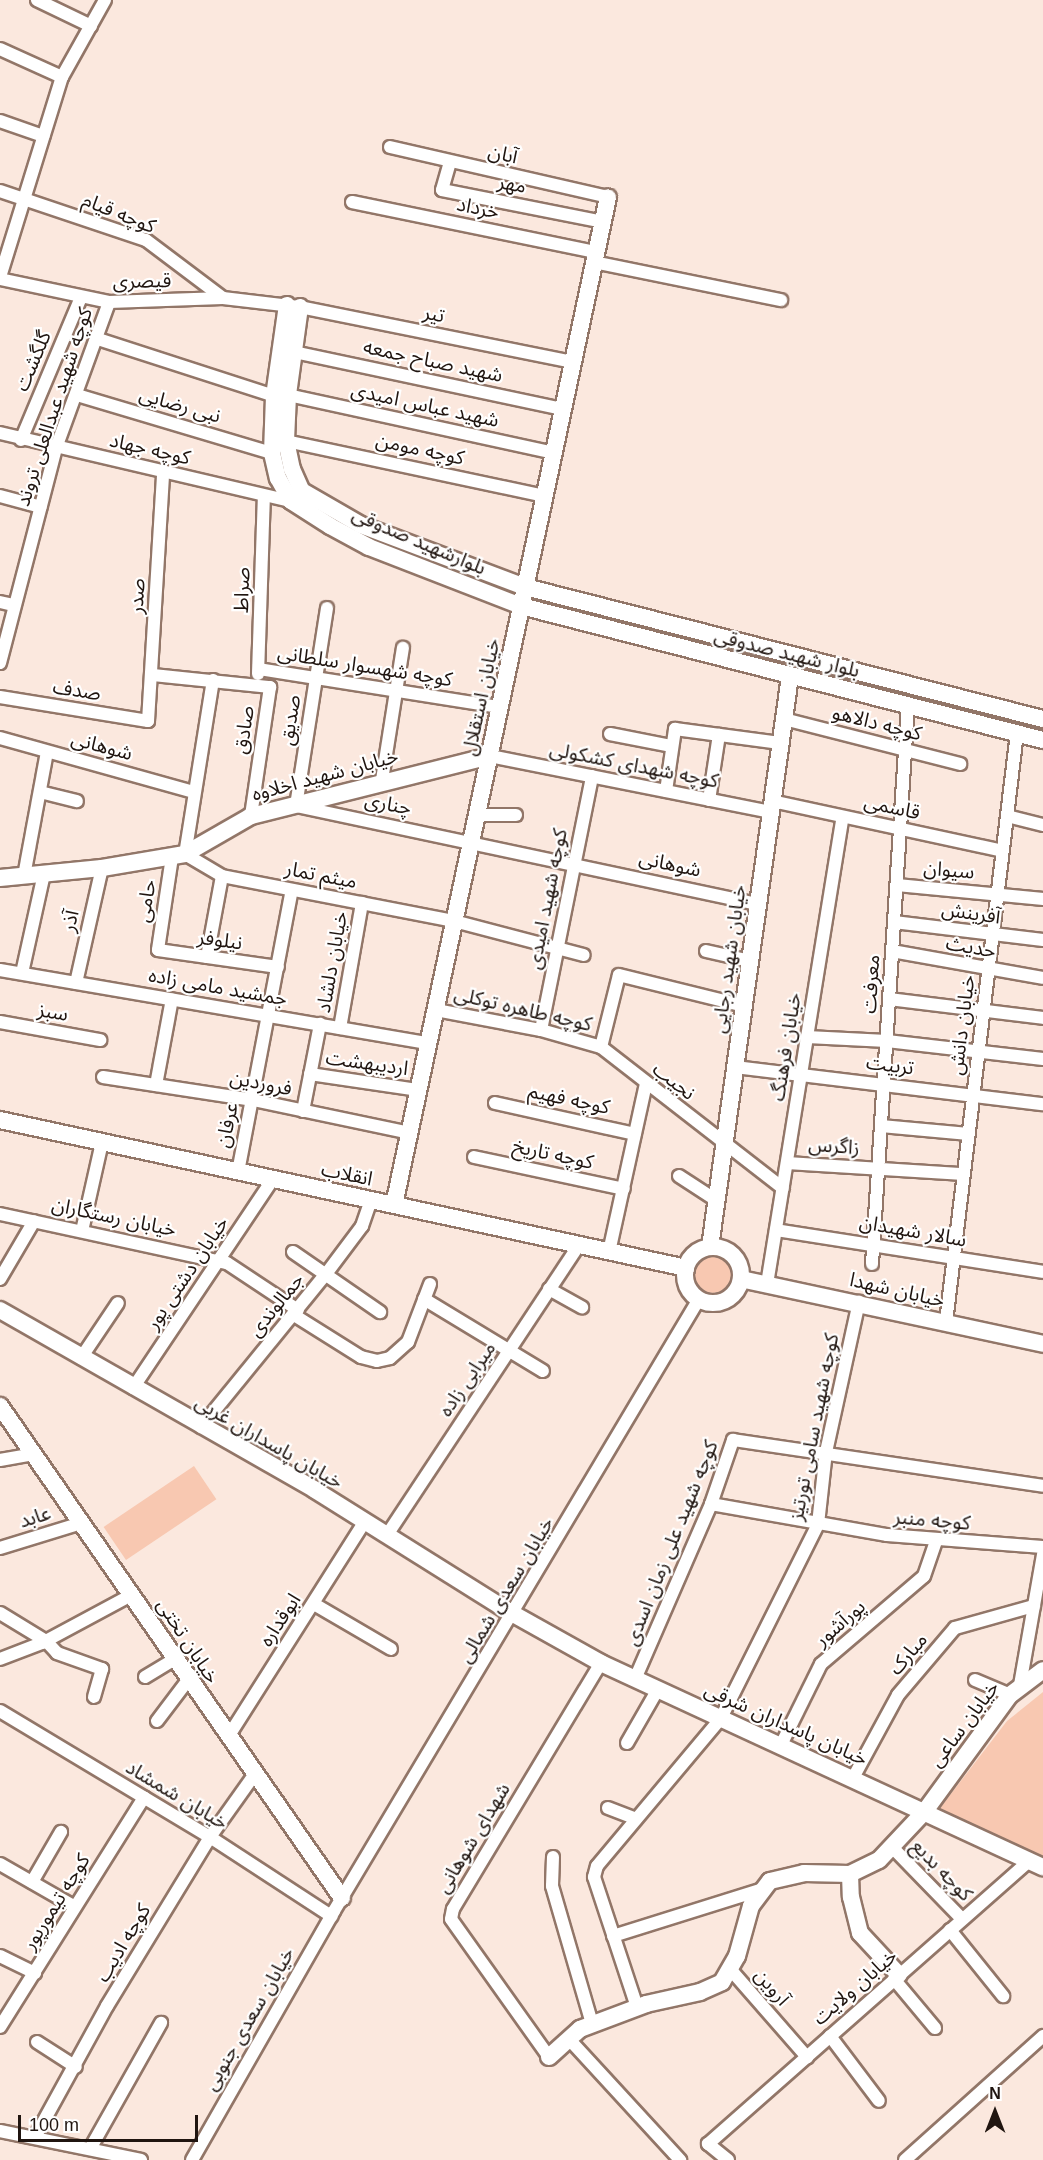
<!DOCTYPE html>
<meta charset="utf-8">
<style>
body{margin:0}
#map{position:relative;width:1043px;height:2160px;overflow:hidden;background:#fbe8de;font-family:Arial,"Noto Sans Arabic",sans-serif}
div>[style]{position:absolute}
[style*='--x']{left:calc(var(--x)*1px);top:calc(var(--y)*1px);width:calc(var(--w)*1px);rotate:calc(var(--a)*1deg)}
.green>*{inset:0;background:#f8c8b1;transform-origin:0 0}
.round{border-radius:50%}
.roads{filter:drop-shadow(2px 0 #927668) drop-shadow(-2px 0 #927668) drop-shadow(0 2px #927668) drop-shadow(0 -2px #927668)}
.street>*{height:12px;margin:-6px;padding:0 6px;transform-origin:6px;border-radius:6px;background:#fff}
.secondary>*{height:16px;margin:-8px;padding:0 8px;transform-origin:8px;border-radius:8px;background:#fff}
.secondary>.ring{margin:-8px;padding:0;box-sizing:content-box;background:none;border:16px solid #fff;border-radius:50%}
span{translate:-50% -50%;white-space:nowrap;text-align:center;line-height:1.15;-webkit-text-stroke:4.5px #fff;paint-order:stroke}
.street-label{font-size:20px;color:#201510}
.north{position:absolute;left:965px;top:2082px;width:60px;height:60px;-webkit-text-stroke:4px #fff;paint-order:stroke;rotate:0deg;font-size:16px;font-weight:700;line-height:24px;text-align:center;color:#201510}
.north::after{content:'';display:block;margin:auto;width:21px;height:27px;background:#201510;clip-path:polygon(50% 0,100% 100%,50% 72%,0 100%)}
.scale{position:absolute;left:18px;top:2115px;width:180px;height:27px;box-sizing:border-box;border:3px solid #201510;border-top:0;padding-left:8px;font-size:18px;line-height:21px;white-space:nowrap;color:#201510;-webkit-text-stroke:4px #fff;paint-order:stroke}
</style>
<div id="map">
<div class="green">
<i class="round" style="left:694px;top:1255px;width:38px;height:38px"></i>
<i style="left:194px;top:1466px;width:40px;height:109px;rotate:56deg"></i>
<i style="clip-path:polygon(1043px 1692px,1043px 1862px,940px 1808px,1007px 1721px)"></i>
</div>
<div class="roads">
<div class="street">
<i style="--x:37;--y:0;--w:60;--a:25.7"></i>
<i style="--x:0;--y:49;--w:68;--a:24.3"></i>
<i style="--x:0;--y:121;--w:46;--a:19.2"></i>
<i style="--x:390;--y:147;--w:224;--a:12.9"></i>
<i style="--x:450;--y:162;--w:29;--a:106"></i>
<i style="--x:442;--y:190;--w:164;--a:11.2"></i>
<i style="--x:0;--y:191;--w:154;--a:18.6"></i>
<i style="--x:146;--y:240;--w:96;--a:37"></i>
<i style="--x:352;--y:202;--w:249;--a:11.6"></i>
<i style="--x:594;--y:262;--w:191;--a:11.5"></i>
<i style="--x:0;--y:277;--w:209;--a:-72.8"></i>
<i style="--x:62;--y:77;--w:88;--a:-60.8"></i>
<i style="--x:0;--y:279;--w:111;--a:11.9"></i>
<i style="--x:109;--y:302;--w:114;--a:-2"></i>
<i style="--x:223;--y:298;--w:78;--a:6.7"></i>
<i style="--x:300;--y:307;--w:278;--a:11.4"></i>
<i style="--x:98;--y:339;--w:185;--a:17.9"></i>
<i style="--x:294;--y:352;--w:275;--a:12"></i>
<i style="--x:77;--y:395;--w:203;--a:16.6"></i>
<i style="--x:288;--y:395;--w:272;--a:12.3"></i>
<i style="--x:0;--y:433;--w:299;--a:13.2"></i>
<i style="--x:21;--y:440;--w:155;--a:-67.2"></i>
<i style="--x:286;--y:441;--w:265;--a:12"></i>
<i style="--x:0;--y:496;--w:42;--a:15"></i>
<i style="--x:0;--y:602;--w:13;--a:13"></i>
<i style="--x:327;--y:608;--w:200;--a:98.9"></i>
<i style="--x:296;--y:806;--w:472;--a:12"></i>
<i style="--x:0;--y:663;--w:222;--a:-75.4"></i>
<i style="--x:56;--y:448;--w:155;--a:-70"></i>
<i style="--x:259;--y:669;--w:244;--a:9"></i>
<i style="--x:258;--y:674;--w:178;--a:-88.1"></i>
<i style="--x:153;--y:675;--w:118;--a:5.9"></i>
<i style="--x:270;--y:687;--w:130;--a:98.4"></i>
<i style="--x:213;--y:680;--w:176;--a:99.1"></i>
<i style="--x:185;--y:854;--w:43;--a:30.7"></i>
<i style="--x:222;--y:876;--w:236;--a:11"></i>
<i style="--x:454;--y:921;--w:134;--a:14.7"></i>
<i style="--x:0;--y:697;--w:150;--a:9.2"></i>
<i style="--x:148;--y:721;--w:248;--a:-86.5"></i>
<i style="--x:784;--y:719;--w:182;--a:14.3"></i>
<i style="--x:610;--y:734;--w:63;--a:11"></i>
<i style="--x:0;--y:738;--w:201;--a:15.6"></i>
<i style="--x:490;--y:756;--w:287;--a:11.3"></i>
<i style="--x:382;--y:780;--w:134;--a:-81"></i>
<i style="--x:666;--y:791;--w:63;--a:-81.7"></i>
<i style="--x:675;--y:729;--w:106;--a:7.6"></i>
<i style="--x:40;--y:792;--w:38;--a:14"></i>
<i style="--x:709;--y:800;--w:66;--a:-81.3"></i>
<i style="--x:772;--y:801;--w:236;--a:12.2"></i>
<i style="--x:477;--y:815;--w:39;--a:0"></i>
<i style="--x:1007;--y:816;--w:37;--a:14"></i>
<i style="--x:172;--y:857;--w:94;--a:98.6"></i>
<i style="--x:158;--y:950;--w:121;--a:8.1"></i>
<i style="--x:24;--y:876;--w:126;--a:-79.5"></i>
<i style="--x:897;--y:885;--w:147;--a:5.5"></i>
<i style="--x:894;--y:922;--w:150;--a:6.9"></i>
<i style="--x:706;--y:951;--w:45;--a:12.8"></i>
<i style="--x:892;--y:951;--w:153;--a:10.1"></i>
<i style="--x:207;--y:957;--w:82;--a:-79.5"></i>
<i style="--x:0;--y:970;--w:435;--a:9.7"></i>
<i style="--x:22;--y:973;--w:101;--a:-77.5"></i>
<i style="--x:76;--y:983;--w:118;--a:-77.3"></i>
<i style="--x:889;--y:999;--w:155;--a:7"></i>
<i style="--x:436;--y:1010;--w:107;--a:10.8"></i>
<i style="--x:541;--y:1030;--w:62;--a:15.8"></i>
<i style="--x:601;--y:1047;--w:230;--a:37.8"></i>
<i style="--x:0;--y:1022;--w:102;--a:10.2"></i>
<i style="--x:340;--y:1028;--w:127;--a:-80"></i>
<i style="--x:541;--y:1030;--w:259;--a:-78.6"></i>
<i style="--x:807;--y:1037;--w:80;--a:2.9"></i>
<i style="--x:887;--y:1041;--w:157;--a:6.6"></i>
<i style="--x:601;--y:1047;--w:74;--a:-76"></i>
<i style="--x:619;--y:975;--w:129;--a:13.9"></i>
<i style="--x:735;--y:1067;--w:310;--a:6.9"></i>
<i style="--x:310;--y:1074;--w:110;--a:8.4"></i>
<i style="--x:103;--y:1077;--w:152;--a:8.7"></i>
<i style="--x:253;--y:1100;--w:160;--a:11.9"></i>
<i style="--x:156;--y:1085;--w:87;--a:-79.5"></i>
<i style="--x:495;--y:1103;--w:143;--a:12.5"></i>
<i style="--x:303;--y:1111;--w:89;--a:-78.9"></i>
<i style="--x:881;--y:1126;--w:88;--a:5.2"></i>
<i style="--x:474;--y:1157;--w:153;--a:12"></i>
<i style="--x:787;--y:1163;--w:177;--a:3.6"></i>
<i style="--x:238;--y:1172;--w:287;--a:-79.2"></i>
<i style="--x:679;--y:1176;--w:44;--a:33"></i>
<i style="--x:0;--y:1214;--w:232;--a:12.2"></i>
<i style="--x:227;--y:1263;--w:85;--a:33.5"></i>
<i style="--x:776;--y:1230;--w:270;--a:8.9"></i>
<i style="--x:82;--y:1231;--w:91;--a:-77.3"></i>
<i style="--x:293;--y:1252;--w:106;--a:34.6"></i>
<i style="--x:609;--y:1252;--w:172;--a:-77.6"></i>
<i style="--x:872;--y:1264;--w:560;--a:-86.32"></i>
<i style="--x:0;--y:1279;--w:67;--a:-59.6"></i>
<i style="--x:767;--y:1284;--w:473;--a:-80.8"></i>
<i style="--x:549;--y:1289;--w:38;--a:29"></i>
<i style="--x:424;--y:1299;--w:139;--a:31.2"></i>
<i style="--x:294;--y:1315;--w:79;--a:32.1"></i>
<i style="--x:361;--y:1357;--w:16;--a:14"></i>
<i style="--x:377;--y:1361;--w:13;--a:-13"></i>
<i style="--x:390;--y:1358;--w:24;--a:-42"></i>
<i style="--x:408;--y:1342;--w:62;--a:-69.2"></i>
<i style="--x:946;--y:1322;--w:593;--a:-83.13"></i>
<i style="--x:81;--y:1358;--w:66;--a:-56.1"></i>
<i style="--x:133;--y:1388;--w:252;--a:-56.2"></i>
<i style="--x:201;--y:1427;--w:198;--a:-50.8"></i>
<i style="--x:326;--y:1274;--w:60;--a:-53.1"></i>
<i style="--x:362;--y:1226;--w:28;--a:-71"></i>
<i style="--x:0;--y:1460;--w:34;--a:-10"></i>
<i style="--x:711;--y:1504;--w:179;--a:10"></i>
<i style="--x:887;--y:1535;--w:156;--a:4.4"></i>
<i style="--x:387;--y:1535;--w:348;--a:-56.5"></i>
<i style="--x:0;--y:1548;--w:86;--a:-17"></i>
<i style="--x:314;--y:1604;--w:89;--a:30.3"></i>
<i style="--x:0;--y:1613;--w:54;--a:31.3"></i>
<i style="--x:46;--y:1641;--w:16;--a:47"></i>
<i style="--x:57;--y:1653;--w:48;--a:19.6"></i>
<i style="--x:102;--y:1669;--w:29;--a:106"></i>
<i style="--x:0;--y:1659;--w:45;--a:-20.9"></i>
<i style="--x:42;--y:1643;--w:103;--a:-28.3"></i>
<i style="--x:145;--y:1677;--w:35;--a:-31"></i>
<i style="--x:635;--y:1679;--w:191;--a:-66.5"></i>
<i style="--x:711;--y:1504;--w:68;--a:-71"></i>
<i style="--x:733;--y:1440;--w:313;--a:8.4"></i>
<i style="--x:975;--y:1680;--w:38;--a:23"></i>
<i style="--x:1020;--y:1685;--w:133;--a:-80"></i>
<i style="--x:0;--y:1711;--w:245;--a:31"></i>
<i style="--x:210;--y:1837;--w:145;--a:33.1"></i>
<i style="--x:157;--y:1721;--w:51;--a:-52.9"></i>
<i style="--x:228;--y:1737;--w:254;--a:-57.6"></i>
<i style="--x:627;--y:1743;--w:62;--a:-60.1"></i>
<i style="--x:781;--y:1745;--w:90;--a:-63.7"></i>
<i style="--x:821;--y:1664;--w:135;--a:-40.5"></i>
<i style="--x:924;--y:1576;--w:37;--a:-71"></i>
<i style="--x:853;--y:1778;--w:94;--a:-61.5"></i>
<i style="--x:898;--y:1695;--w:88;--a:-49.6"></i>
<i style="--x:955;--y:1628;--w:82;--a:-15.6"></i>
<i style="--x:608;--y:1808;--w:30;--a:21"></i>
<i style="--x:893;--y:1848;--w:99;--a:45.8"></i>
<i style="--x:553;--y:1857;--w:29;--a:92"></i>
<i style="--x:552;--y:1886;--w:144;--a:73.8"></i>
<i style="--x:0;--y:1864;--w:86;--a:29.8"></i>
<i style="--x:32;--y:1882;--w:58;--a:-59.9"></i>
<i style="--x:950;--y:1930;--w:85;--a:51.2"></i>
<i style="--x:613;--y:1936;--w:154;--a:-17.4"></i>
<i style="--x:0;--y:1956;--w:39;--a:26"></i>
<i style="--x:731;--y:1970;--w:116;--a:48.9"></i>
<i style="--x:894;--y:1979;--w:64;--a:50.1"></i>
<i style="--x:637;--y:2007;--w:137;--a:-108.3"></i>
<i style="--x:594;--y:1877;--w:11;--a:-75"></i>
<i style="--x:597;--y:1866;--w:193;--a:-50"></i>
<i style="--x:721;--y:1718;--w:217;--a:-63.4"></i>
<i style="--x:818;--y:1524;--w:72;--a:-83.7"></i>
<i style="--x:826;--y:1452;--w:154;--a:-77.6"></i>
<i style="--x:0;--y:2027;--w:271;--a:-57.9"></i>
<i style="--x:830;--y:2036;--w:81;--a:53"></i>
<i style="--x:568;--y:2038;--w:166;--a:47.4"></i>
<i style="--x:37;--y:2042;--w:46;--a:32.7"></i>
<i style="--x:549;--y:2057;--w:169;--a:-125.4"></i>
<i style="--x:451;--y:1919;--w:10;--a:-79"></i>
<i style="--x:453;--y:1909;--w:287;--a:-59"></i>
<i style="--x:0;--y:2131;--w:144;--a:11.6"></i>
<i style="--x:35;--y:2137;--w:149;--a:-61.2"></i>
<i style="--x:107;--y:2006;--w:198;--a:-58.6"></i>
<i style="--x:210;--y:1837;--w:76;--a:-54.6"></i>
<i style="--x:90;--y:2149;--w:145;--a:-60.6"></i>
<i style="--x:192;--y:2160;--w:287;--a:-60.3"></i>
<i style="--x:334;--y:1911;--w:713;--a:-59.19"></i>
<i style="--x:728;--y:2160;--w:26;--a:-141"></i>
<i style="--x:708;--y:2144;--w:428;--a:-41.4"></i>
<i style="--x:905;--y:2160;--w:186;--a:-41.9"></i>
</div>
<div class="secondary">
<i style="--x:287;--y:305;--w:92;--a:98.1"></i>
<i style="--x:274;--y:396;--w:57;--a:92"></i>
<i style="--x:272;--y:453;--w:26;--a:77"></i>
<i style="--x:278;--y:478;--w:26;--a:61"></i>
<i style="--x:291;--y:501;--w:46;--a:32.7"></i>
<i style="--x:330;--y:526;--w:44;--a:28.3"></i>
<i style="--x:369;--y:547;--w:163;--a:21.2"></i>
<i style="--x:521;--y:606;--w:539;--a:14.4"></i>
<i style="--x:300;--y:307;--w:89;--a:97.8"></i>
<i style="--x:288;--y:395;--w:46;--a:92.5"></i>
<i style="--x:286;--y:441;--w:29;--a:78"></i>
<i style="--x:292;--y:469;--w:24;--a:66"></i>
<i style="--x:302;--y:491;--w:68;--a:30"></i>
<i style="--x:361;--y:525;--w:175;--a:20.7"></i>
<i style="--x:525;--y:587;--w:535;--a:14.3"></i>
<i style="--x:0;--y:878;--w:102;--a:-5.6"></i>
<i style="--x:102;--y:868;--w:84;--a:-9.6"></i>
<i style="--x:185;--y:854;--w:76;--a:-29.9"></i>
<i style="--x:251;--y:816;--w:246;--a:-14.1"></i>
<i style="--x:0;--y:1120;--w:702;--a:12.17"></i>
<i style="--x:394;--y:1205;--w:1030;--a:-78.01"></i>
<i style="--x:710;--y:1247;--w:577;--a:-82.02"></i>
<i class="ring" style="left:685px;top:1247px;width:40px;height:40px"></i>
<i style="--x:741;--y:1279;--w:309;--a:12.1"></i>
<i style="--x:0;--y:1310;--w:363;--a:29.7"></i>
<i style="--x:315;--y:1490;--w:226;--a:32.1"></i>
<i style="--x:506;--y:1610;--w:109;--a:29.2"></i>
<i style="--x:601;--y:1663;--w:487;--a:24.8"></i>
<i style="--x:0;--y:1406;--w:599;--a:55.2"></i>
<i style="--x:850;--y:1874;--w:23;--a:88"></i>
<i style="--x:851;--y:1897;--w:37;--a:76"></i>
<i style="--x:860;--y:1933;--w:57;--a:47.1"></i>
<i style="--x:549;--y:2057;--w:42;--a:-42.1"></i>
<i style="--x:580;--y:2029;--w:71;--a:-20.7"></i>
<i style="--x:646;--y:2004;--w:55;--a:-12.5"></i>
<i style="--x:700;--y:1992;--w:24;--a:-24"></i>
<i style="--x:722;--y:1982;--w:30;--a:-60"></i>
<i style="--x:737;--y:1956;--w:52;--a:-74.4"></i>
<i style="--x:751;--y:1906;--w:31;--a:-53"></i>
<i style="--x:770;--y:1881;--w:35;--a:-13"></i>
<i style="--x:804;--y:1873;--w:46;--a:1.2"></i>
<i style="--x:850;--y:1874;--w:32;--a:-26"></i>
<i style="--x:879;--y:1860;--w:67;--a:-46.8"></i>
<i style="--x:925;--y:1811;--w:144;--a:-53.8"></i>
<i style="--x:1010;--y:1695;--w:41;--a:-37.1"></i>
</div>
</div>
<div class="street-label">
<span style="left:503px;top:154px;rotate:13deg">آبان</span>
<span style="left:512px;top:184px;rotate:11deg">مهر</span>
<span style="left:478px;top:208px;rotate:12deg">خرداد</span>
<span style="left:119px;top:213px;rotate:22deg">کوچه قیام</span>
<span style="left:142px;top:281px;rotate:-1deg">قیصری</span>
<span style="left:434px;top:314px;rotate:11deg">تیر</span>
<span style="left:33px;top:361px;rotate:-67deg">گلگشت</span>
<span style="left:433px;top:361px;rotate:12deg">شهید صباح جمعه</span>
<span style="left:180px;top:405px;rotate:16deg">نبی رضایی</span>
<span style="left:425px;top:405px;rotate:12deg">شهید عباس امیدی</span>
<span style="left:54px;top:407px;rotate:-72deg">کوچه شهید عبدالعلی تروند</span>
<span style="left:150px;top:449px;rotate:13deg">کوچه جهاد</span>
<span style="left:420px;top:449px;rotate:12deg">کوچه مومن</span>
<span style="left:419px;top:541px;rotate:23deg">بلوارشهید صدوقی</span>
<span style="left:242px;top:590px;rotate:-88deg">صراط</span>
<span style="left:137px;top:596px;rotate:-87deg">صدر</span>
<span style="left:787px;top:653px;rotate:14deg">بلوار شهید صدوقی</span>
<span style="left:365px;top:666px;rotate:9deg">کوچه شهسوار سلطانی</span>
<span style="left:77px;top:690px;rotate:9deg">صدف</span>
<span style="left:481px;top:697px;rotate:-78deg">خیابان استقلال</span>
<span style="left:290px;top:720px;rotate:-81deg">صدیق</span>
<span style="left:877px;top:723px;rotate:14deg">کوچه دالاهو</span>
<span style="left:244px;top:730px;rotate:-82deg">صادق</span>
<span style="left:102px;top:746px;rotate:15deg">شوهانی</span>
<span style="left:634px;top:765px;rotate:11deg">کوچه شهدای کشکولی</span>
<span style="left:325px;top:775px;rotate:-15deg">خیابان شهید اخلاوه</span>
<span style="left:388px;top:804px;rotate:11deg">چناری</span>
<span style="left:892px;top:807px;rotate:12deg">قاسمی</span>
<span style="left:670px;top:864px;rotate:12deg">شوهانی</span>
<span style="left:949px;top:870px;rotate:5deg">سیوان</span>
<span style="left:321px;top:875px;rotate:11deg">میثم تمار</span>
<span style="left:547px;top:899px;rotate:-79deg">کوچه شهید امیدی</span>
<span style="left:146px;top:901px;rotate:-81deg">حامی</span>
<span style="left:971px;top:913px;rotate:8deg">آفرینش</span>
<span style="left:70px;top:921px;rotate:-77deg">آذر</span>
<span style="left:220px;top:940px;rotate:8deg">نیلوفر</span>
<span style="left:971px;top:947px;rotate:10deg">حدیث</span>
<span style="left:729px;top:959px;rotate:-82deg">خیابان شهید رجایی</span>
<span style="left:332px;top:962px;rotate:-80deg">خیابان دلشاد</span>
<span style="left:871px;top:984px;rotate:-86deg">معرفت</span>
<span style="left:218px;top:987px;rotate:10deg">جمشید مامی زاده</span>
<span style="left:523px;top:1009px;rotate:13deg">کوچه طاهره توکلی</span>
<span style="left:53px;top:1012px;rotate:10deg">سبز</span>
<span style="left:962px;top:1025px;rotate:-83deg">خیابان دانش</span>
<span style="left:786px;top:1047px;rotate:-81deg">خیابان فرهنگ</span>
<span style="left:367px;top:1063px;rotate:8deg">اردیبهشت</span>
<span style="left:890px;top:1065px;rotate:7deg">تربیت</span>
<span style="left:674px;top:1081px;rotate:38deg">نجیب</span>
<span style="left:261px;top:1083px;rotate:11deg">فروردین</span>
<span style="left:569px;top:1099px;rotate:12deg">کوچه فهیم</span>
<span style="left:227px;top:1125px;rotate:-78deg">عرفان</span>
<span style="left:834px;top:1146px;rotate:4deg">زاگرس</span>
<span style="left:553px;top:1154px;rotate:12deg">کوچه تاریخ</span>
<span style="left:347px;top:1174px;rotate:12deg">انقلاب</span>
<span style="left:114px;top:1217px;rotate:12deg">خیابان رستگاران</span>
<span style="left:913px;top:1231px;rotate:10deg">سالار شهیدان</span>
<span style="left:187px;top:1273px;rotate:-56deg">خیابان دشتی پور</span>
<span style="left:897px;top:1290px;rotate:13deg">خیابان شهدا</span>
<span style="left:276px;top:1305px;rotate:-51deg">جمالوندی</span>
<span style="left:467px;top:1379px;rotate:-56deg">میرابی زاده</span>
<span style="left:814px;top:1427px;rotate:-79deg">کوچه شهید سامی تورتیز</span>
<span style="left:269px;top:1442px;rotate:30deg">خیابان پاسداران غربی</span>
<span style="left:35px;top:1517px;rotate:-17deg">عابد</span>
<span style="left:932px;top:1520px;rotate:5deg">کوچه منبر</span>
<span style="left:671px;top:1543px;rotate:-68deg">کوچه شهید علی زمان اسدی</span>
<span style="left:506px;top:1590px;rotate:-59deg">خیابان سعدی شمالی</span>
<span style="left:280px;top:1620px;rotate:-57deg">ابوقداره</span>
<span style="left:840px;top:1623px;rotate:-41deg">پورآشور</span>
<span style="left:188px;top:1641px;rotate:57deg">خیابان تختی</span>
<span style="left:908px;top:1654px;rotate:-50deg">مبارک</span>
<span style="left:786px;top:1724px;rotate:24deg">خیابان پاسداران شرقی</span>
<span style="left:964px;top:1724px;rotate:-53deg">خیابان ساعی</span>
<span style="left:177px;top:1795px;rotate:31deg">خیابان شمشاد</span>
<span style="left:473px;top:1838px;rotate:-59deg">شهدای شوهانی</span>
<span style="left:942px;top:1870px;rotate:46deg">کوچه بدیع</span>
<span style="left:56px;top:1902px;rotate:-58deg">کوچه تیمورپور</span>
<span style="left:123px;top:1943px;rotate:-59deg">کوچه ادیب</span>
<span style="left:772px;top:1987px;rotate:49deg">آروین</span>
<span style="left:855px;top:1987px;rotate:-41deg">خیابان ولایت</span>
<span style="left:249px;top:2019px;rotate:-60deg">خیابان سعدی جنوبی</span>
</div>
<div class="north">N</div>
<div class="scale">100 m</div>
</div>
